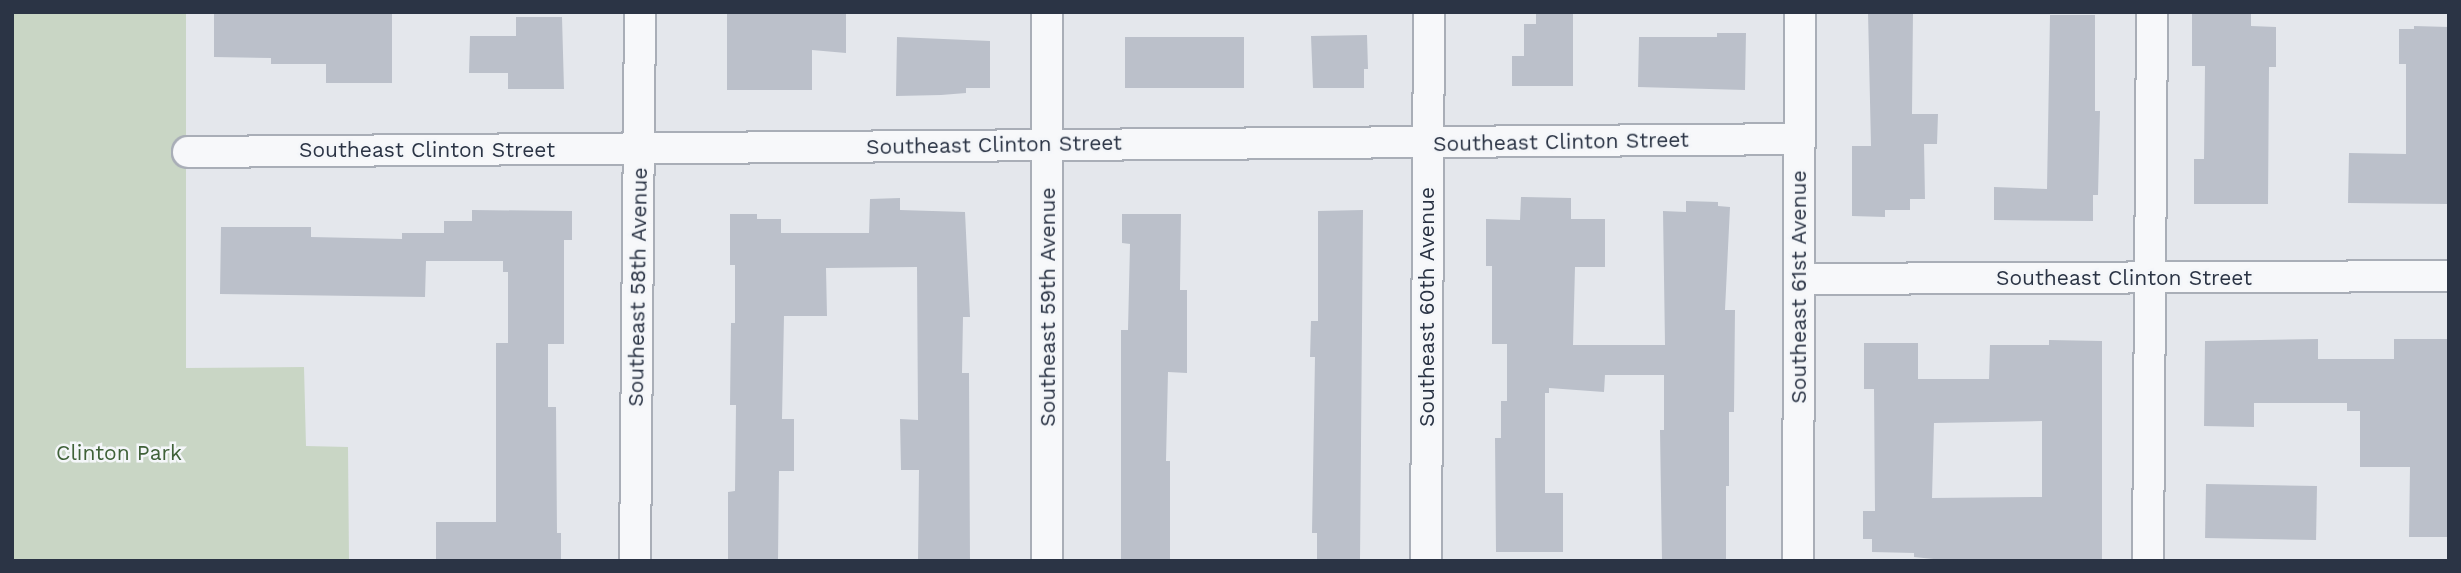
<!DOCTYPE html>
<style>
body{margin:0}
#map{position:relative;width:2461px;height:573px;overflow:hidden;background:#e4e7ec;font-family:"Work Sans",sans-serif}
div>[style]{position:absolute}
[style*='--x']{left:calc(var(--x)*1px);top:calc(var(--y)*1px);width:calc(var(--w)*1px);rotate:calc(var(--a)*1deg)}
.green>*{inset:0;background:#c9d6c5}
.building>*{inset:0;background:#bbc0ca;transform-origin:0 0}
.roads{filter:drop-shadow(2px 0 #a9aeb7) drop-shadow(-2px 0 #a9aeb7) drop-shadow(0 2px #a9aeb7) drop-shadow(0 -2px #a9aeb7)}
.minor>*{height:30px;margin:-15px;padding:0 15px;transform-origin:15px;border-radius:15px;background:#f7f8fa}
span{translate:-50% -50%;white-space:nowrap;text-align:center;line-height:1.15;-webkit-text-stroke:5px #f4f6f9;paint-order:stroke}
.street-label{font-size:21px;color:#2b3445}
.park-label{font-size:21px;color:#3f6138}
.frame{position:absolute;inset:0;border:14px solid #2b3445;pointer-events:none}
</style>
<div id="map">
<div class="green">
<i style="clip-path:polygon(12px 12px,186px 12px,186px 368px,304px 367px,306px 446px,348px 447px,349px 561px,12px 561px)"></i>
</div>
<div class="building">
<i style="clip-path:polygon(214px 12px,392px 12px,392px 83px,326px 83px,326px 64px,271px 64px,271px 58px,214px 57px)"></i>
<i style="clip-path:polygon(727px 12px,846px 12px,846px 53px,812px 50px,812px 90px,727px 90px)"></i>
<i style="clip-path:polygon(1536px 12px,1573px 12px,1573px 86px,1512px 86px,1512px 56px,1524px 56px,1524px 24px,1536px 24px)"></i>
<i style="clip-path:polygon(1868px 12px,1913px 12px,1912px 114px,1938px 114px,1937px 144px,1924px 144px,1925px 199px,1910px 199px,1910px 210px,1885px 210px,1885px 217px,1852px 216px,1852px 146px,1871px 146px)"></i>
<i style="clip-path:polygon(2192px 12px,2251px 12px,2251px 26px,2276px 27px,2276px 67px,2269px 67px,2268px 204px,2194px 204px,2194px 159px,2204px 159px,2205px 66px,2192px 66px)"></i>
<i style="clip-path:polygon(2050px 15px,2095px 15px,2095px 111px,2100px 111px,2098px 195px,2093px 195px,2093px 221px,1994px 220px,1994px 187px,2047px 189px)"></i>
<i style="clip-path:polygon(516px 17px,562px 17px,564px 89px,508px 89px,508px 73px,469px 73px,470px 36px,516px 36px)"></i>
<i style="clip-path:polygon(2414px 26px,2449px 27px,2449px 204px,2348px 203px,2349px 153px,2406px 154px,2406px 64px,2399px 64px,2399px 29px,2414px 29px)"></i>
<i style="clip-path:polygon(1717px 33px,1746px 33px,1745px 90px,1638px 87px,1639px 37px,1717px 37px)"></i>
<i style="clip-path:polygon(1367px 35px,1368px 69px,1364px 69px,1364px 88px,1313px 88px,1311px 36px)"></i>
<i style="clip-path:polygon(897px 37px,990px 41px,990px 88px,966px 88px,966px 93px,941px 95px,896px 96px)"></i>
<i style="left:1125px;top:37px;width:119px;height:51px"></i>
<i style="clip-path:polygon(1521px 197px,1571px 198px,1571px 219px,1605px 219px,1605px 267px,1575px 267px,1573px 345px,1665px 345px,1663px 211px,1686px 212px,1686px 201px,1718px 202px,1718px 206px,1730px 207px,1725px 310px,1735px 310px,1734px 412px,1729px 412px,1729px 486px,1726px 486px,1726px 561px,1662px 561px,1660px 430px,1664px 430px,1664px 375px,1605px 375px,1604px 392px,1549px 388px,1549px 393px,1545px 393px,1545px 493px,1563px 493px,1563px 552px,1496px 552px,1495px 438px,1501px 438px,1501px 401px,1507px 401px,1507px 344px,1492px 344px,1492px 266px,1486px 266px,1486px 219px,1520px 220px)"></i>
<i style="clip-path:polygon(900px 198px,900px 210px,965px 212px,970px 317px,963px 317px,962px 373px,969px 373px,970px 561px,918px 561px,919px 470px,901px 470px,900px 419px,918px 420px,917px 267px,826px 268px,827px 316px,784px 316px,782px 419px,794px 419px,794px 471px,779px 471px,778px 561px,728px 561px,728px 492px,735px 491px,736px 405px,730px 405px,731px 323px,735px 323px,735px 265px,730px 265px,730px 214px,757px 214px,757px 219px,781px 219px,781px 233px,869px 233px,870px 199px)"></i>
<i style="clip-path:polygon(472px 210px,572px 211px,572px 240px,564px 240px,564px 344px,548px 344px,548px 407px,556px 407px,557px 533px,561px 533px,561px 561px,436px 561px,436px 522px,496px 522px,496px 343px,508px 343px,508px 272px,503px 272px,503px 261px,426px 261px,425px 297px,220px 294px,221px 227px,311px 227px,311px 237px,402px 239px,402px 233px,444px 233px,444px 221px,472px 221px)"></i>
<i style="clip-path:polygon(1363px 210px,1360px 561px,1317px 561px,1317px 533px,1312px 533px,1315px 357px,1310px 357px,1311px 321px,1318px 321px,1318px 211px)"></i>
<i style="clip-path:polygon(1122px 214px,1181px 214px,1180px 290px,1187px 290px,1187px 373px,1168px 372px,1166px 461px,1170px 461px,1170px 561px,1121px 561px,1121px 330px,1128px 330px,1130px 244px,1122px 243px)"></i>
<i style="clip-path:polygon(2318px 339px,2318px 359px,2394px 359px,2394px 339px,2449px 339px,2449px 537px,2409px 537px,2410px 467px,2360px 467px,2360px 411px,2347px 411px,2347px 403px,2254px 403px,2254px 427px,2204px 426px,2205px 341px)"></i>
<i style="clip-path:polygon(evenodd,2049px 340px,2102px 341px,2102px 561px,1953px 561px,1914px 557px,1914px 553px,1872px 552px,1872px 539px,1863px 539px,1863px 511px,1875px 511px,1874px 389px,1864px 389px,1864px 343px,1918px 343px,1918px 379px,1989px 379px,1990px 345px,2049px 345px,2049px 340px,2042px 421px,2042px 497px,1932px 498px,1934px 423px,2042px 421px)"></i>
<i style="left:2206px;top:484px;width:111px;height:54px;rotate:1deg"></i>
</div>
<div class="roads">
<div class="minor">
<i style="--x:1047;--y:12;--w:549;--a:90"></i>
<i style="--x:188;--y:152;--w:1612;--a:-0.46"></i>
<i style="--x:1800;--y:279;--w:649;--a:-0.26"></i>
<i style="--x:635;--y:561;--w:549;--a:-89.48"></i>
<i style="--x:1426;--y:561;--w:549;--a:-89.69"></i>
<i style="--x:1798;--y:561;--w:549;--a:-89.79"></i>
<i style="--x:2148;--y:561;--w:549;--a:-89.58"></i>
</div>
</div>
<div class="street-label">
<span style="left:1561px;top:142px;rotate:-1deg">Southeast Clinton Street</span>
<span style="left:994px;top:145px;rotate:-1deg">Southeast Clinton Street</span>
<span style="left:427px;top:150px">Southeast Clinton Street</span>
<span style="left:2124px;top:278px">Southeast Clinton Street</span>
<span style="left:638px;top:287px;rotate:-89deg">Southeast 58th Avenue</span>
<span style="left:1799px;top:287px;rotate:-90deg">Southeast 61st Avenue</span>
<span style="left:1048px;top:307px;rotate:-90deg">Southeast 59th Avenue</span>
<span style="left:1427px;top:307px;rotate:-90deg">Southeast 60th Avenue</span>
</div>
<div class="park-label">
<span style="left:119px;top:453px">Clinton Park</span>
</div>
<div class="frame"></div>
</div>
